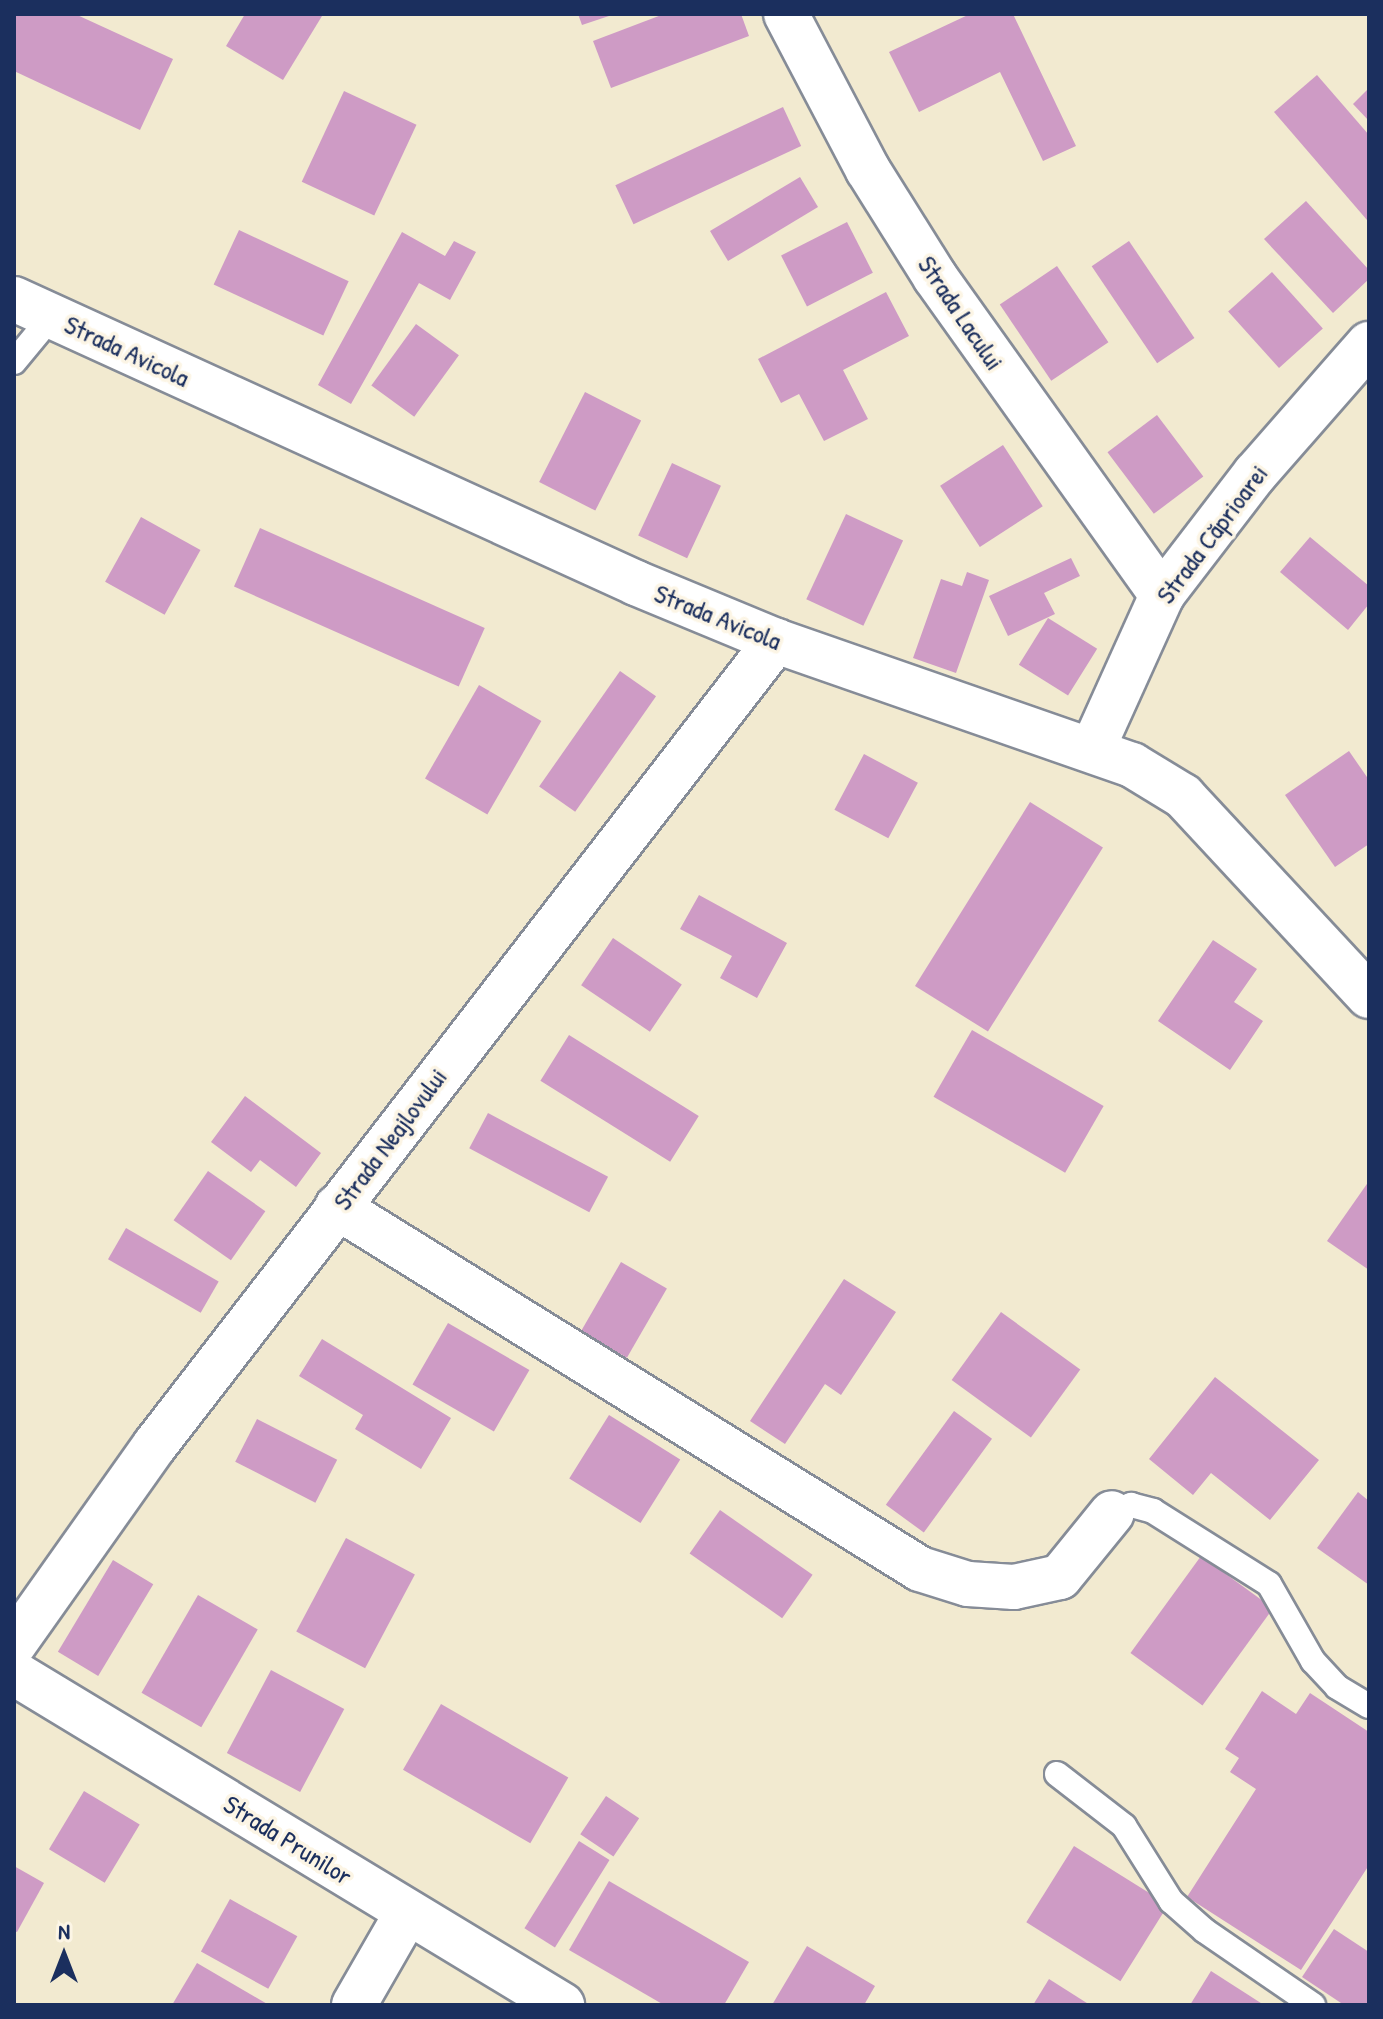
<!DOCTYPE html>
<meta charset="utf-8">
<style>
body{margin:0}
#map{position:relative;width:1383px;height:2019px;overflow:hidden;background:#f2ead0;font-family:"Patrick Hand",sans-serif}
div>[style]{position:absolute}
[style*='--x']{left:calc(var(--x)*1px);top:calc(var(--y)*1px);width:calc(var(--w)*1px);rotate:calc(var(--a)*1deg)}
.building>*{inset:0;background:#ce9bc5;transform-origin:0 0}
.roads{filter:drop-shadow(2px 0 #868c97) drop-shadow(-2px 0 #868c97) drop-shadow(0 2px #868c97) drop-shadow(0 -2px #868c97)}
.service>*{height:24px;margin:-12px;padding:0 12px;transform-origin:12px;border-radius:12px;background:#fff}
.minor>*{height:44px;margin:-22px;padding:0 22px;transform-origin:22px;border-radius:22px;background:#fff}
span{translate:-50% -50%;white-space:nowrap;text-align:center;line-height:1.15;-webkit-text-stroke:7px #fcf5e5;paint-order:stroke}
.street-label{font-size:26px;color:#1b2f5e}
.frame{position:absolute;inset:0;border:16px solid #1b2f5e;pointer-events:none}
.north{position:absolute;left:24px;top:1915px;width:80px;height:80px;-webkit-text-stroke:6px #fcf5e5;paint-order:stroke;rotate:0deg;font-size:22px;font-weight:700;line-height:32px;text-align:center;color:#1b2f5e}
.north::after{content:'';display:block;margin:auto;width:28px;height:36px;background:#1b2f5e;clip-path:polygon(50% 0,100% 100%,50% 72%,0 100%)}
</style>
<div id="map">
<div class="building">
<i style="clip-path:polygon(14px 14px,75px 14px,173px 59px,140px 130px,14px 71px)"></i>
<i style="clip-path:polygon(245px 14px,319px 14px,322px 16px,283px 80px,226px 46px)"></i>
<i style="clip-path:polygon(578px 14px,612px 14px,612px 15px,582px 25px)"></i>
<i style="clip-path:polygon(664px 14px,741px 14px,749px 36px,611px 88px,593px 41px)"></i>
<i style="clip-path:polygon(970px 14px,1013px 14px,1076px 146px,1043px 161px,1000px 72px,919px 112px,889px 52px)"></i>
<i style="clip-path:polygon(1317px 75px,1369px 135px,1367px 220px,1274px 112px)"></i>
<i style="clip-path:polygon(1369px 88px,1369px 121px,1353px 104px)"></i>
<i style="left:344px;top:91px;width:80px;height:100px;rotate:25deg"></i>
<i style="left:783px;top:107px;width:43px;height:185px;rotate:65deg"></i>
<i style="left:800px;top:177px;width:35px;height:105px;rotate:59deg"></i>
<i style="clip-path:polygon(1306px 201px,1369px 270px,1369px 279px,1333px 313px,1264px 239px)"></i>
<i style="left:847px;top:222px;width:57px;height:74px;rotate:63deg"></i>
<i style="left:239px;top:230px;width:121px;height:60px;rotate:25deg"></i>
<i style="clip-path:polygon(402px 232px,445px 256px,454px 241px,476px 252px,450px 300px,419px 283px,351px 404px,318px 385px)"></i>
<i style="left:1129px;top:241px;width:117px;height:45px;rotate:56deg"></i>
<i style="left:1057px;top:266px;width:92px;height:69px;rotate:56deg"></i>
<i style="left:1272px;top:272px;width:76px;height:59px;rotate:48deg"></i>
<i style="clip-path:polygon(886px 292px,909px 336px,843px 370px,868px 419px,824px 441px,799px 394px,781px 403px,758px 359px)"></i>
<i style="left:416px;top:324px;width:53px;height:76px;rotate:36deg"></i>
<i style="left:585px;top:392px;width:63px;height:101px;rotate:27deg"></i>
<i style="left:1157px;top:415px;width:77px;height:62px;rotate:53deg"></i>
<i style="left:1003px;top:445px;width:73px;height:75px;rotate:57deg"></i>
<i style="left:672px;top:463px;width:54px;height:80px;rotate:25deg"></i>
<i style="left:846px;top:514px;width:63px;height:94px;rotate:25deg"></i>
<i style="left:141px;top:517px;width:68px;height:74px;rotate:29deg"></i>
<i style="left:260px;top:528px;width:246px;height:64px;rotate:24deg"></i>
<i style="clip-path:polygon(1310px 537px,1369px 586px,1369px 604px,1348px 630px,1280px 572px)"></i>
<i style="clip-path:polygon(1071px 558px,1080px 576px,1044px 593px,1055px 614px,1008px 636px,989px 596px)"></i>
<i style="clip-path:polygon(967px 572px,989px 580px,956px 673px,913px 658px,941px 579px,962px 586px)"></i>
<i style="left:1048px;top:618px;width:58px;height:55px;rotate:32deg"></i>
<i style="left:620px;top:671px;width:44px;height:141px;rotate:35deg"></i>
<i style="left:479px;top:685px;width:72px;height:108px;rotate:30deg"></i>
<i style="clip-path:polygon(1349px 751px,1369px 780px,1369px 844px,1335px 867px,1285px 795px)"></i>
<i style="left:864px;top:754px;width:61px;height:63px;rotate:28deg"></i>
<i style="left:1030px;top:802px;width:86px;height:217px;rotate:32deg"></i>
<i style="clip-path:polygon(699px 895px,787px 943px,757px 998px,720px 978px,732px 956px,680px 929px)"></i>
<i style="left:613px;top:938px;width:83px;height:57px;rotate:34deg"></i>
<i style="clip-path:polygon(1213px 940px,1257px 969px,1234px 1002px,1263px 1021px,1230px 1070px,1158px 1021px)"></i>
<i style="left:972px;top:1030px;width:152px;height:77px;rotate:30deg"></i>
<i style="left:569px;top:1035px;width:153px;height:54px;rotate:32deg"></i>
<i style="clip-path:polygon(245px 1096px,321px 1153px,296px 1187px,260px 1160px,251px 1172px,211px 1142px)"></i>
<i style="left:488px;top:1113px;width:136px;height:40px;rotate:28deg"></i>
<i style="left:208px;top:1171px;width:70px;height:60px;rotate:35deg"></i>
<i style="clip-path:polygon(1369px 1181px,1369px 1270px,1327px 1241px)"></i>
<i style="left:126px;top:1228px;width:107px;height:36px;rotate:30deg"></i>
<i style="left:621px;top:1262px;width:53px;height:80px;rotate:30deg"></i>
<i style="clip-path:polygon(844px 1279px,896px 1312px,841px 1395px,825px 1384px,785px 1444px,750px 1421px)"></i>
<i style="left:1001px;top:1312px;width:98px;height:84px;rotate:36deg"></i>
<i style="left:448px;top:1323px;width:94px;height:71px;rotate:30deg"></i>
<i style="clip-path:polygon(322px 1339px,451px 1418px,421px 1469px,355px 1429px,363px 1415px,299px 1376px)"></i>
<i style="clip-path:polygon(1215px 1377px,1319px 1460px,1270px 1520px,1211px 1473px,1193px 1495px,1149px 1459px)"></i>
<i style="left:954px;top:1411px;width:47px;height:116px;rotate:36deg"></i>
<i style="left:609px;top:1415px;width:84px;height:75px;rotate:32deg"></i>
<i style="left:257px;top:1419px;width:90px;height:48px;rotate:27deg"></i>
<i style="clip-path:polygon(1358px 1492px,1369px 1501px,1369px 1585px,1317px 1548px)"></i>
<i style="left:720px;top:1510px;width:113px;height:53px;rotate:35deg"></i>
<i style="left:346px;top:1538px;width:78px;height:106px;rotate:28deg"></i>
<i style="left:1201px;top:1556px;width:89px;height:120px;rotate:36deg"></i>
<i style="left:113px;top:1560px;width:47px;height:107px;rotate:31deg"></i>
<i style="left:198px;top:1595px;width:69px;height:113px;rotate:30deg"></i>
<i style="left:271px;top:1670px;width:83px;height:94px;rotate:28deg"></i>
<i style="clip-path:polygon(1262px 1691px,1296px 1714px,1310px 1693px,1369px 1732px,1369px 1865px,1301px 1970px,1187px 1897px,1256px 1789px,1230px 1772px,1239px 1758px,1225px 1749px)"></i>
<i style="left:441px;top:1704px;width:147px;height:76px;rotate:30deg"></i>
<i style="left:84px;top:1791px;width:65px;height:68px;rotate:31deg"></i>
<i style="left:606px;top:1796px;width:40px;height:46px;rotate:34deg"></i>
<i style="left:579px;top:1841px;width:36px;height:103px;rotate:32deg"></i>
<i style="left:1074px;top:1846px;width:111px;height:90px;rotate:32deg"></i>
<i style="clip-path:polygon(14px 1866px,44px 1883px,17px 1932px,14px 1931px)"></i>
<i style="clip-path:polygon(609px 1881px,749px 1962px,724px 2005px,664px 2005px,569px 1950px)"></i>
<i style="left:230px;top:1899px;width:77px;height:60px;rotate:29deg"></i>
<i style="clip-path:polygon(1334px 1929px,1369px 1952px,1369px 2005px,1344px 2005px,1302px 1977px)"></i>
<i style="clip-path:polygon(807px 1946px,875px 1986px,864px 2005px,772px 2005px)"></i>
<i style="clip-path:polygon(197px 1963px,269px 2005px,172px 2005px)"></i>
<i style="clip-path:polygon(1211px 1971px,1264px 2005px,1190px 2005px)"></i>
<i style="clip-path:polygon(1049px 1979px,1090px 2005px,1033px 2005px)"></i>
</div>
<div class="roads">
<div class="service">
<i style="--x:14;--y:362;--w:60;--a:-50.4"></i>
<i style="--x:1112;--y:1513;--w:21;--a:-23"></i>
<i style="--x:1131;--y:1505;--w:23;--a:15"></i>
<i style="--x:1153;--y:1511;--w:137;--a:32.2"></i>
<i style="--x:1269;--y:1584;--w:89;--a:60.3"></i>
<i style="--x:1313;--y:1661;--w:35;--a:47"></i>
<i style="--x:1337;--y:1687;--w:37;--a:31"></i>
<i style="--x:1057;--y:1774;--w:85;--a:37.8"></i>
<i style="--x:1124;--y:1826;--w:89;--a:57.9"></i>
<i style="--x:1171;--y:1901;--w:45;--a:41.4"></i>
<i style="--x:1205;--y:1931;--w:131;--a:34.4"></i>
</div>
<div class="minor">
<i style="--x:786;--y:14;--w:176;--a:62.3"></i>
<i style="--x:868;--y:170;--w:126;--a:57.9"></i>
<i style="--x:935;--y:277;--w:391;--a:54.5"></i>
<i style="--x:14;--y:299;--w:684;--a:24.54"></i>
<i style="--x:636;--y:583;--w:152;--a:22.5"></i>
<i style="--x:776;--y:641;--w:377;--a:19.2"></i>
<i style="--x:1132;--y:765;--w:60;--a:31.3"></i>
<i style="--x:1183;--y:796;--w:273;--a:47.1"></i>
<i style="--x:1093;--y:748;--w:168;--a:-65.7"></i>
<i style="--x:1162;--y:595;--w:153;--a:-52.5"></i>
<i style="--x:1255;--y:474;--w:173;--a:-48.8"></i>
<i style="--x:337;--y:1207;--w:686;--a:31.84"></i>
<i style="--x:920;--y:1569;--w:50;--a:17.4"></i>
<i style="--x:968;--y:1584;--w:46;--a:3.7"></i>
<i style="--x:1014;--y:1587;--w:47;--a:-12.3"></i>
<i style="--x:1060;--y:1577;--w:82;--a:-50.9"></i>
<i style="--x:14;--y:1644;--w:244;--a:-54.7"></i>
<i style="--x:155;--y:1445;--w:1016;--a:-52.32"></i>
<i style="--x:14;--y:1673;--w:641;--a:31.21"></i>
<i style="--x:354;--y:2005;--w:106;--a:-60.1"></i>
</div>
</div>
<div class="street-label">
<span style="left:961px;top:313px;rotate:56deg">Strada Lacului</span>
<span style="left:127px;top:351px;rotate:25deg">Strada Avicola</span>
<span style="left:1212px;top:534px;rotate:-53deg">Strada Căprioarei</span>
<span style="left:718px;top:617px;rotate:22deg">Strada Avicola</span>
<span style="left:390px;top:1139px;rotate:-53deg">Strada Neajlovului</span>
<span style="left:288px;top:1840px;rotate:32deg">Strada Prunilor</span>
</div>
<div class="frame"></div>
<div class="north">N</div>
</div>
